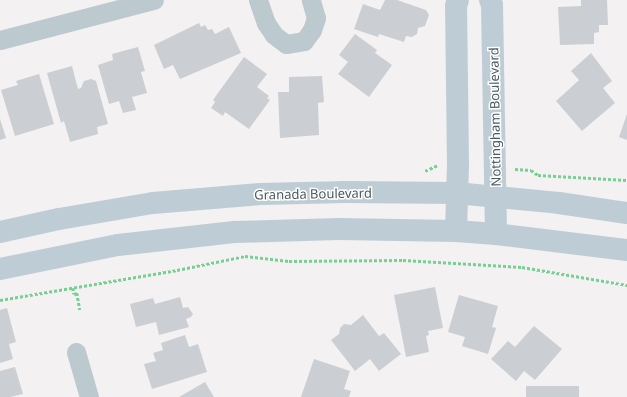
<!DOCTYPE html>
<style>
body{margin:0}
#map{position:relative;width:627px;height:397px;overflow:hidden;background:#f3f1f1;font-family:"Noto Sans",sans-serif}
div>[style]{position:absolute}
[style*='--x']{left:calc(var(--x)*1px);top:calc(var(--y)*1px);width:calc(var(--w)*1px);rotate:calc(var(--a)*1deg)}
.building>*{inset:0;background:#cbcfd3;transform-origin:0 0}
.path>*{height:2.5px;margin-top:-1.25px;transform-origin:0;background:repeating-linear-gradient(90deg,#76d093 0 3px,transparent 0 5px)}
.street>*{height:19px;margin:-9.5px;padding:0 9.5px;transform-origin:9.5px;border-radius:9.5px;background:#bcc9ce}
.secondary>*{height:22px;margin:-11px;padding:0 11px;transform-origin:11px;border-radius:11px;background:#becdd5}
span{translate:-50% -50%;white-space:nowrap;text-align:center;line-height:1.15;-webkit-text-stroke:3px #fff;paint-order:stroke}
.street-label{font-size:13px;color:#48595f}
</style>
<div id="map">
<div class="building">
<i style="clip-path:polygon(385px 0,397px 0,426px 10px,429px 15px,425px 26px,418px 28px,417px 34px,412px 37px,406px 36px,404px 42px,379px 34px,378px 37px,354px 29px,363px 4px,380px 10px)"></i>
<i style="clip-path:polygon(581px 0,607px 0,608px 25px,599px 25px,599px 32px,594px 33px,594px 44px,560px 45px,558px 7px,581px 6px)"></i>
<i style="clip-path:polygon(199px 23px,201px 27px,205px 25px,208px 30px,212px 29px,215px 34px,229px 27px,241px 53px,180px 79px,173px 65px,164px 69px,154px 45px)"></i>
<i style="clip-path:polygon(355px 34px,377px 50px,375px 53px,392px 65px,369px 97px,338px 74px,348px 62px,339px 55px)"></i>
<i style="clip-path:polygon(138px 47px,145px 71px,141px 72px,147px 93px,132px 97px,136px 110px,123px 113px,119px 101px,109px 104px,98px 65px,113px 60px,112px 54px)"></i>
<i style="clip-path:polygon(591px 53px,612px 81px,603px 88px,615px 103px,582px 131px,556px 101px,579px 80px,571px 71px)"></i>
<i style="clip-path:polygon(244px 57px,267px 74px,257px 87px,269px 96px,267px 98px,270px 100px,249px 129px,225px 112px,223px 116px,211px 108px,215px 102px,213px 100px)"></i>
<i style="clip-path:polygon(72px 66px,78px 89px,81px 88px,84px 81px,91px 79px,96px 81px,108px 124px,97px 127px,98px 134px,70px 142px,64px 121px,61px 123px,47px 73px)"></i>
<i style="clip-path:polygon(39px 74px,54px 124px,15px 136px,1px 90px,18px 85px,16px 81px)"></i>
<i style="clip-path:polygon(322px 76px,324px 102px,318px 103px,319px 135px,280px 138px,278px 92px,289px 92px,289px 77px)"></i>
<i style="clip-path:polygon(627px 114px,627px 140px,619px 137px)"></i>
<i style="clip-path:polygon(0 119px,6px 138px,0 140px)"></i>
<i style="clip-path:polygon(435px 287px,443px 328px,428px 331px,429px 335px,426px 336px,429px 352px,406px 357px,394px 295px)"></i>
<i style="clip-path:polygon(459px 295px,498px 306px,492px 327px,496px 328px,488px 354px,462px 346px,465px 337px,448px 332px)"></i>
<i style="clip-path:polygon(180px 297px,183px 308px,188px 307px,193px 314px,191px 317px,186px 319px,189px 327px,159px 335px,156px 322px,136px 327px,130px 304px,153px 298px,155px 304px)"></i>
<i style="clip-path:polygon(7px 308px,16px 342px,9px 344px,13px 359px,0 363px,0 310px)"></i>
<i style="clip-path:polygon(363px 315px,379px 336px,384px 333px,401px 354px,379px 371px,370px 359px,355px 371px,331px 340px,339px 334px,340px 328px,344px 324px,351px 325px)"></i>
<i style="clip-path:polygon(534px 326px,562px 349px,535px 380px,524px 371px,516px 381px,491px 359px,508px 341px,515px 347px)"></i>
<i style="clip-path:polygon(185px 335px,189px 347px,198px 344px,207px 372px,152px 389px,144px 364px,156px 361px,153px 353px,163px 350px,161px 343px)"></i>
<i style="clip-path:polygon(314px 359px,350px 371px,344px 389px,351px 391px,349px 397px,301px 397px)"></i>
<i style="clip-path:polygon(15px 367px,23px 394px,10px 397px,0 397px,0 371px)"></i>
<i style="clip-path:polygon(205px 382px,214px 397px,179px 397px)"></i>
<i style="left:579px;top:386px;width:11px;height:53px;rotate:90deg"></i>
</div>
<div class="path">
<i style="--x:515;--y:169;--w:16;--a:4"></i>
<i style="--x:531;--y:170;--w:9;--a:36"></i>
<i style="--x:538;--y:175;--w:89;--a:3.2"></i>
<i style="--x:425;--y:171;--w:14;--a:-25"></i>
<i style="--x:73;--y:288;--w:6;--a:81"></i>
<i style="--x:74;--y:294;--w:3;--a:-18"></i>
<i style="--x:77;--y:293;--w:17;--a:80"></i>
<i style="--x:0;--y:300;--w:180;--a:-9.6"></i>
<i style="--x:177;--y:270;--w:69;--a:-11.6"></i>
<i style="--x:245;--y:256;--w:44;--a:6.5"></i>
<i style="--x:289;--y:261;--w:114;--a:-0.5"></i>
<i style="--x:403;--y:260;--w:119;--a:3.4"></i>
<i style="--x:522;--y:267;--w:107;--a:9.7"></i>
</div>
<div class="street">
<i style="--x:258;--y:0;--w:24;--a:71"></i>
<i style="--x:266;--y:23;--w:14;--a:56"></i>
<i style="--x:274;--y:35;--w:15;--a:37"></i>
<i style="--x:286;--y:44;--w:18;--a:-9"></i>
<i style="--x:304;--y:41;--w:14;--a:-54"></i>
<i style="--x:312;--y:30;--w:13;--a:-72"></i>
<i style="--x:316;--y:18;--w:19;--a:-106"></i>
<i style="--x:0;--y:40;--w:159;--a:-14.6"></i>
<i style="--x:76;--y:352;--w:47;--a:73.9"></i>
</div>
<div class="secondary">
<i style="--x:490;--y:0;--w:5;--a:68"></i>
<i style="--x:492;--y:5;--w:229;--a:89"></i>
<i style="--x:456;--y:231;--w:66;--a:-88.3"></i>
<i style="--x:458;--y:165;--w:159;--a:-90.7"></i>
<i style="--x:456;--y:6;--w:6;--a:-72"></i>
<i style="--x:0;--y:232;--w:60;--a:-12.4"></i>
<i style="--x:59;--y:219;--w:95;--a:-9.7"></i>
<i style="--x:153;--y:203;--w:108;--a:-4.8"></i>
<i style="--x:261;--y:194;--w:85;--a:-1.3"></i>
<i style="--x:346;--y:192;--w:110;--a:0.5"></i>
<i style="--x:456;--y:193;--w:103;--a:5.5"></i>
<i style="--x:559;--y:203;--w:69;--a:8.4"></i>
<i style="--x:0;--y:269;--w:120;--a:-11.5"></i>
<i style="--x:118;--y:245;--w:117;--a:-6.4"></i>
<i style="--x:234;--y:232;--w:105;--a:-1.6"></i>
<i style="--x:339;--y:229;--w:117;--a:1"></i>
<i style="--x:456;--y:231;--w:40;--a:4.3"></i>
<i style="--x:496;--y:234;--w:132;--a:7"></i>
</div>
<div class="street-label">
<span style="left:495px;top:117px;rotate:-91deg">Nottingham Boulevard</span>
<span style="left:313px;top:194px;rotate:-1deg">Granada Boulevard</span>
</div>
</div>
